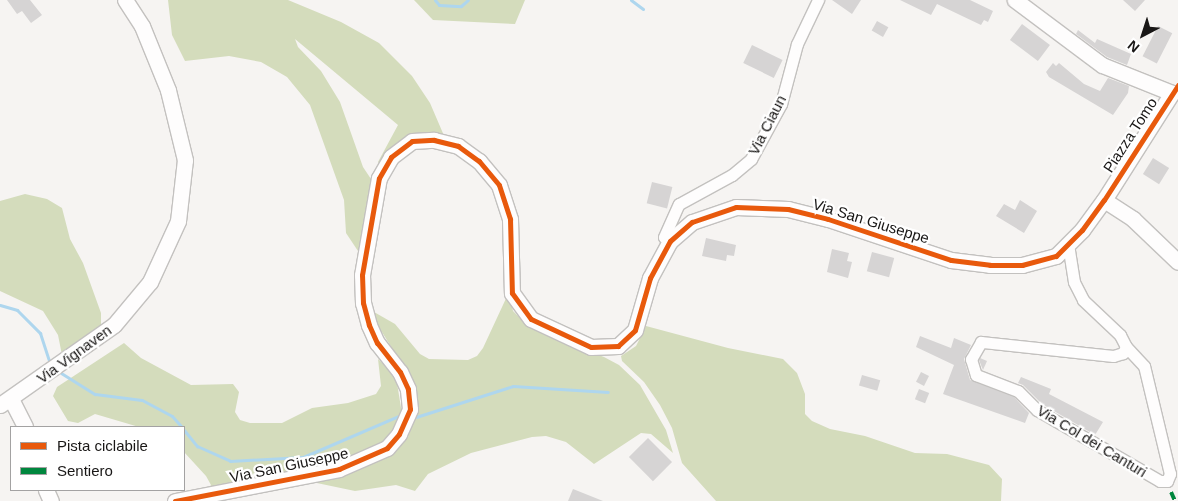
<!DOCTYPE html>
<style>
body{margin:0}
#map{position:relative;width:1178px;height:501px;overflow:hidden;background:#f6f4f2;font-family:Arial,sans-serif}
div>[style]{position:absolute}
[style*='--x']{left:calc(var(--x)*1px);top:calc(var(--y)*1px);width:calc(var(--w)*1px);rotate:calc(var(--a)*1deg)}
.forest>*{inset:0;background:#d4dcbc}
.stream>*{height:3px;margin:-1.5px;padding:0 1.5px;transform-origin:1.5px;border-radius:1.5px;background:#aed6ee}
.building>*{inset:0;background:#d6d4d4;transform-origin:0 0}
.roads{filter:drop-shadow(1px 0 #c3c1bf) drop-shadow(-1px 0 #c3c1bf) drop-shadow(0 1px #c3c1bf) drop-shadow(0 -1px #c3c1bf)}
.street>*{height:11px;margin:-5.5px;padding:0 5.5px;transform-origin:5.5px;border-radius:5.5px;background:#fefdfd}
.secondary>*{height:15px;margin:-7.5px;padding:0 7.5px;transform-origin:7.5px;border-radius:7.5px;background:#fefdfd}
.quiet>*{height:4px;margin-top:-2px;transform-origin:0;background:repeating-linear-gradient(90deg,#00873e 0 8px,transparent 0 12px)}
.cycleway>*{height:5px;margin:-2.5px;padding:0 2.5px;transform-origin:2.5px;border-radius:2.5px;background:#e8590c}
span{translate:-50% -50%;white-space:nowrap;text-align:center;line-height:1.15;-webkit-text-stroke:4.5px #fff;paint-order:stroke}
.street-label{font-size:15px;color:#191716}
.legend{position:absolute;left:10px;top:426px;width:175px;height:65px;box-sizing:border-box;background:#fff;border:1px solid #a3a2a2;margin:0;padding:6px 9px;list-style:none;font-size:15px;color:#191716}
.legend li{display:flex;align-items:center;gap:10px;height:25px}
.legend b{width:25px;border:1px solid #a3a2a2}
.north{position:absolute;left:1118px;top:10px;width:50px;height:50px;-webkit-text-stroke:4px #fff;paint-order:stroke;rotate:220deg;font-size:14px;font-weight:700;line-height:20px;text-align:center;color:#191716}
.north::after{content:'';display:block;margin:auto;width:18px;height:22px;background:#191716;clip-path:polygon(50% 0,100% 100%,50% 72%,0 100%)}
</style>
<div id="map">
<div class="forest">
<i style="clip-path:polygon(168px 0,288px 0,341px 22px,379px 43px,412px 76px,430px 103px,448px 145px,423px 140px,384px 170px,378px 162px,398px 125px,295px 39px,298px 47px,321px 71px,340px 102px,363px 167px,377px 188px,362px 257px,346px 233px,344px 200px,310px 105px,287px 77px,261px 62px,229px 56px,185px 61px,172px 35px)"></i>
<i style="clip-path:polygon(414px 0,525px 0,515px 24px,433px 20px)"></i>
<i style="clip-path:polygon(25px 194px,47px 199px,62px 208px,70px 239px,83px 263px,101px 313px,101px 334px,63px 360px,58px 335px,43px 311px,0 291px,0 201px)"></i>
<i style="clip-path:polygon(509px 292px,513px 311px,524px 322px,563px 342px,604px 357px,619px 365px,640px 385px,666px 430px,673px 453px,651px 434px,641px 433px,594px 464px,566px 442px,546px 436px,532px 437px,471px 453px,428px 474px,415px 491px,396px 485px,355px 491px,312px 482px,347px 475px,391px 454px,408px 437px,413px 424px,417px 401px,413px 382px,367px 308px,395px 324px,420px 354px,429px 359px,468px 360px,477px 356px,483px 348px)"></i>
<i style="clip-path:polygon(646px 326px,728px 348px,783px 359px,797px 373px,805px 394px,805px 414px,812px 421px,830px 429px,865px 436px,915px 453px,947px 454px,989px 465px,1002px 479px,1001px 501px,716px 501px,682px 463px,672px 428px,660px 405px,644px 382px,622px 361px,621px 356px,636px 346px)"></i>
<i style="clip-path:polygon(124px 343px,141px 358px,191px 385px,233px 384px,239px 392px,235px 412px,240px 420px,250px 423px,282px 423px,312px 408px,348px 403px,376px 394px,381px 386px,378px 359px,390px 370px,397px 383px,402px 414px,394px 434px,361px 457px,205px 493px,211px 485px,206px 476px,184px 452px,184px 427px,139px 427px,95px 414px,78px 423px,68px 421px,53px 396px,57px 387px)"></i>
</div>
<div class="stream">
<i style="--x:435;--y:0;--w:6;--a:51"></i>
<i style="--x:439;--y:5;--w:22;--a:3"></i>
<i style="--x:461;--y:6;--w:9;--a:-41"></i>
<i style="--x:631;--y:0;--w:15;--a:37"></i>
<i style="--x:0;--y:305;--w:18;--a:16"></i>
<i style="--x:17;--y:310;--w:33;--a:45"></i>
<i style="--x:40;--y:333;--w:28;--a:72"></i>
<i style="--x:61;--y:373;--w:40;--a:32"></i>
<i style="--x:95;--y:394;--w:47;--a:7.3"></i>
<i style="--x:142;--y:400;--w:34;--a:28"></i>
<i style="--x:172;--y:416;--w:15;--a:48"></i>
<i style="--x:416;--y:417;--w:102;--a:-17.7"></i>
<i style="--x:513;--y:386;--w:95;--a:3.6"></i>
<i style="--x:184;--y:430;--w:21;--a:51"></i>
<i style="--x:197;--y:446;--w:36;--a:24"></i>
<i style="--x:230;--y:461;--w:73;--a:-3.1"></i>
<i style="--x:303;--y:457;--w:103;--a:-23.3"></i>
</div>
<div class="building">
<i style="clip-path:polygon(7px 0,30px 0,42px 15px,31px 23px,22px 11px,17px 14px)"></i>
<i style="clip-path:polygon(832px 0,861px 0,852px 14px)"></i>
<i style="clip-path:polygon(900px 0,970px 0,993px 11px,988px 22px,984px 20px,981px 25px,937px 4px,931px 15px)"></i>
<i style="clip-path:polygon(1123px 0,1145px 0,1135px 11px)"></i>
<i style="left:877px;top:21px;width:13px;height:11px;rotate:29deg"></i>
<i style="left:1022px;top:24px;width:35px;height:20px;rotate:37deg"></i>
<i style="left:1158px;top:26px;width:16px;height:34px;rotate:27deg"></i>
<i style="clip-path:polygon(1078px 30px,1095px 43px,1097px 39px,1131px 54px,1127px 65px,1107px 57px,1076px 34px)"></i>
<i style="left:752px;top:45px;width:34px;height:20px;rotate:26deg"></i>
<i style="clip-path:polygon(1053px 63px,1056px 66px,1059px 63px,1084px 84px,1100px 91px,1108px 78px,1129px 86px,1128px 93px,1113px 115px,1049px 77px,1046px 72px)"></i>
<i style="left:1153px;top:158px;width:19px;height:19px;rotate:32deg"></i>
<i style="left:652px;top:182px;width:21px;height:22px;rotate:14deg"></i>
<i style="clip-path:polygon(1020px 200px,1037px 211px,1024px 233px,996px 216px,1004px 204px,1015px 210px)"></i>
<i style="clip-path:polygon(706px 238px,736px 245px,734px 256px,727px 255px,726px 261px,702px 256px)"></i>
<i style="clip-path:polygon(832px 249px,849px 253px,847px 261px,852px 262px,848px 278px,827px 272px)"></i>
<i style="left:872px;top:252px;width:23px;height:20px;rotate:15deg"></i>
<i style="clip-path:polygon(920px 336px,951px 348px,954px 338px,971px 345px,964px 359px,970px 380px,1014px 397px,1029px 413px,1025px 423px,943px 394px,954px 365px,916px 347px)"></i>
<i style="clip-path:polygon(980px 358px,987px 361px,983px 370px,979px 360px)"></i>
<i style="left:921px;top:372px;width:9px;height:11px;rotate:27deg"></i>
<i style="left:862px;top:375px;width:19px;height:11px;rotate:16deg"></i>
<i style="clip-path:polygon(1021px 377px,1051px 389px,1049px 394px,1103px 422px,1095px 435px,1042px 404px,1023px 385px,1013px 381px,1018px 383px)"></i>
<i style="left:919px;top:389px;width:11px;height:11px;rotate:22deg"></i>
<i style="left:648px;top:438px;width:34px;height:27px;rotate:45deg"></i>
<i style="clip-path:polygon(573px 489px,603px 501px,568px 501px)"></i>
</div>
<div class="roads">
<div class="street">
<i style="--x:670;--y:241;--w:7;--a:-146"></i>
<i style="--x:664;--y:237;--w:36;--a:-66"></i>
<i style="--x:679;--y:204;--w:60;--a:-28.7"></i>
<i style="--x:732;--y:175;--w:25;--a:-40"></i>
<i style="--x:751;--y:159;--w:63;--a:-61.4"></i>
<i style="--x:781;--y:104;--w:62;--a:-75.1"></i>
<i style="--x:797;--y:44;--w:49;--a:-64.5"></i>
<i style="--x:1068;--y:244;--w:38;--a:81"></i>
<i style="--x:1074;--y:282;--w:20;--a:63"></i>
<i style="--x:1083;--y:300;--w:51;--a:43.4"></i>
<i style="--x:1120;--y:335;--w:13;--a:63"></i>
<i style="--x:1126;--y:347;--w:7;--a:117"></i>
<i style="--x:1123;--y:353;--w:10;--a:163"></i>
<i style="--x:1113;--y:356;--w:133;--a:-173.9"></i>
<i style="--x:981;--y:342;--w:20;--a:120"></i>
<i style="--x:971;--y:359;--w:17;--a:73"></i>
<i style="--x:976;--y:375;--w:45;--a:20.9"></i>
<i style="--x:1018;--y:391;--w:27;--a:45"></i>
<i style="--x:1037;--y:410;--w:142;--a:30"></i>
<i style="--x:1160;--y:481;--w:7;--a:0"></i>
<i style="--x:1167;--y:481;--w:8;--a:-67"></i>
<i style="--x:1170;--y:474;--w:111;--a:-103.5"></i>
<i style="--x:1144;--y:366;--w:26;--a:-133"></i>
</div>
<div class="secondary">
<i style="--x:1104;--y:200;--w:35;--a:33"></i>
<i style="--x:1133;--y:219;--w:62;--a:43.7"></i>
<i style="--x:11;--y:399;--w:31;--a:63"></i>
<i style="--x:0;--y:405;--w:139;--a:-35.1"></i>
<i style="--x:114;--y:325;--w:56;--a:-50.1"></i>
<i style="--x:150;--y:282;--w:67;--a:-65.3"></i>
<i style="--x:178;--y:221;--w:61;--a:-83.5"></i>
<i style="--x:185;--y:160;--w:72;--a:-103.7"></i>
<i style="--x:168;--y:90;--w:69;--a:-112.1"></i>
<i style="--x:142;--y:26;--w:31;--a:-123"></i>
<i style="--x:46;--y:490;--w:12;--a:66"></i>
<i style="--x:175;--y:501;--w:167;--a:-11"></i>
<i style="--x:339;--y:469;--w:52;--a:-23.6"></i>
<i style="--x:387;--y:448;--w:18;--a:-49"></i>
<i style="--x:399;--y:434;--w:27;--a:-66"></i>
<i style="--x:410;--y:409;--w:20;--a:-96"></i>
<i style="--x:408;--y:389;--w:19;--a:-115"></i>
<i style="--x:400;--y:372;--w:37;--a:-128"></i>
<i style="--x:377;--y:343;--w:20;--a:-114"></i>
<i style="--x:369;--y:325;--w:23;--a:-105"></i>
<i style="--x:363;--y:303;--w:28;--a:-92"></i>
<i style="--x:362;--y:275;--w:98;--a:-80.1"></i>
<i style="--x:379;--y:178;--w:24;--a:-60"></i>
<i style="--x:391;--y:157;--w:26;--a:-37"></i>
<i style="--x:412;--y:141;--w:22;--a:-3"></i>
<i style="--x:434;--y:140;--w:25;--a:14"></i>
<i style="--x:458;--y:146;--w:26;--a:36"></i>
<i style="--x:479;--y:161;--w:31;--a:50"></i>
<i style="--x:499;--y:185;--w:36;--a:72"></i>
<i style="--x:510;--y:219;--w:74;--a:88.5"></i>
<i style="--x:512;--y:293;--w:32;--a:54"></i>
<i style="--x:531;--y:319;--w:66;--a:25"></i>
<i style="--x:591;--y:347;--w:27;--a:-2"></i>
<i style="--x:618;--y:346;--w:23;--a:-43"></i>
<i style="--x:635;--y:330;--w:54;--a:-73.9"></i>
<i style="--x:650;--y:278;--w:42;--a:-61.6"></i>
<i style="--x:670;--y:241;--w:29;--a:-41"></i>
<i style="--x:692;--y:222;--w:46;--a:-18.8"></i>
<i style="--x:736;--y:207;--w:52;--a:2.2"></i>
<i style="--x:788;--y:209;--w:41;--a:14"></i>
<i style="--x:828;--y:219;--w:130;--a:18.4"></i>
<i style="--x:951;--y:260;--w:39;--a:7"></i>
<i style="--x:990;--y:265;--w:32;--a:0"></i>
<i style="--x:1022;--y:265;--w:35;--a:-15"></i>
<i style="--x:1056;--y:256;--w:37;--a:-45"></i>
<i style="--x:1082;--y:230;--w:37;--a:-54"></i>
<i style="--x:1104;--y:200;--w:127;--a:-57.6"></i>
<i style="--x:1172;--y:93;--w:75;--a:-158.2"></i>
<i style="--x:1102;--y:65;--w:109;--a:-143.2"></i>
</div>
</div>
<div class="quiet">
<i style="--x:1171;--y:492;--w:10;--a:66"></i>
</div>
<div class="cycleway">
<i style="--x:175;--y:501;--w:167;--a:-11"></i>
<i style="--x:339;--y:469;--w:52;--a:-23.6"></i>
<i style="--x:387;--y:448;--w:18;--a:-49"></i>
<i style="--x:399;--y:434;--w:27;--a:-66"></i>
<i style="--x:410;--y:409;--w:20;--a:-96"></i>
<i style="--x:408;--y:389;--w:19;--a:-115"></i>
<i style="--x:400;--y:372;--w:37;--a:-128"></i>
<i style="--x:377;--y:343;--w:20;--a:-114"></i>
<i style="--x:369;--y:325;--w:23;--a:-105"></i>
<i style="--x:363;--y:303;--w:28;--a:-92"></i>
<i style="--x:362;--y:275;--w:98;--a:-80.1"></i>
<i style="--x:379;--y:178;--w:24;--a:-60"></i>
<i style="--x:391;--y:157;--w:26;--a:-37"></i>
<i style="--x:412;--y:141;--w:22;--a:-3"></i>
<i style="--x:434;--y:140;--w:25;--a:14"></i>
<i style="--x:458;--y:146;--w:26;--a:36"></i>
<i style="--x:479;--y:161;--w:31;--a:50"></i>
<i style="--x:499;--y:185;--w:36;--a:72"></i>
<i style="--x:510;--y:219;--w:74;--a:88.5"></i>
<i style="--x:512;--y:293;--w:32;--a:54"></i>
<i style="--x:531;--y:319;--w:66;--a:25"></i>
<i style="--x:591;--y:347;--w:27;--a:-2"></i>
<i style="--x:618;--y:346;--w:23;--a:-43"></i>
<i style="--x:635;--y:330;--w:54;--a:-73.9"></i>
<i style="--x:650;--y:278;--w:42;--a:-61.6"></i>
<i style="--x:670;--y:241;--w:29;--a:-41"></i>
<i style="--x:692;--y:222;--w:46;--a:-18.8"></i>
<i style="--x:736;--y:207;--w:52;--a:2.2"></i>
<i style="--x:788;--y:209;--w:41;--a:14"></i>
<i style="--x:828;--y:219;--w:130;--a:18.4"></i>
<i style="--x:951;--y:260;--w:39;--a:7"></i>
<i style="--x:990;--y:265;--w:32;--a:0"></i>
<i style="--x:1022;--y:265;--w:35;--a:-15"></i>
<i style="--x:1056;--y:256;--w:37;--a:-45"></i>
<i style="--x:1082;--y:230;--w:37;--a:-54"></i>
<i style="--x:1104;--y:200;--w:137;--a:-57.2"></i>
</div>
<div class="street-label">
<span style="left:767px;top:125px;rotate:-63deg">Via Ciaun</span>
<span style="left:1130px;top:135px;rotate:-57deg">Piazza Tomo</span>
<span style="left:871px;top:221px;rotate:17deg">Via San Giuseppe</span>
<span style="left:74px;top:354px;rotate:-36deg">Via Vignaven</span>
<span style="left:1092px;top:441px;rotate:31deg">Via Col dei Canturi</span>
<span style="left:289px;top:465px;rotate:-12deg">Via San Giuseppe</span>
</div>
<ul class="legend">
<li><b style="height:6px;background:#e8590c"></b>Pista ciclabile</li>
<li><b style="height:6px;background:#00873e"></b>Sentiero</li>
</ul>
<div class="north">N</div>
</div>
